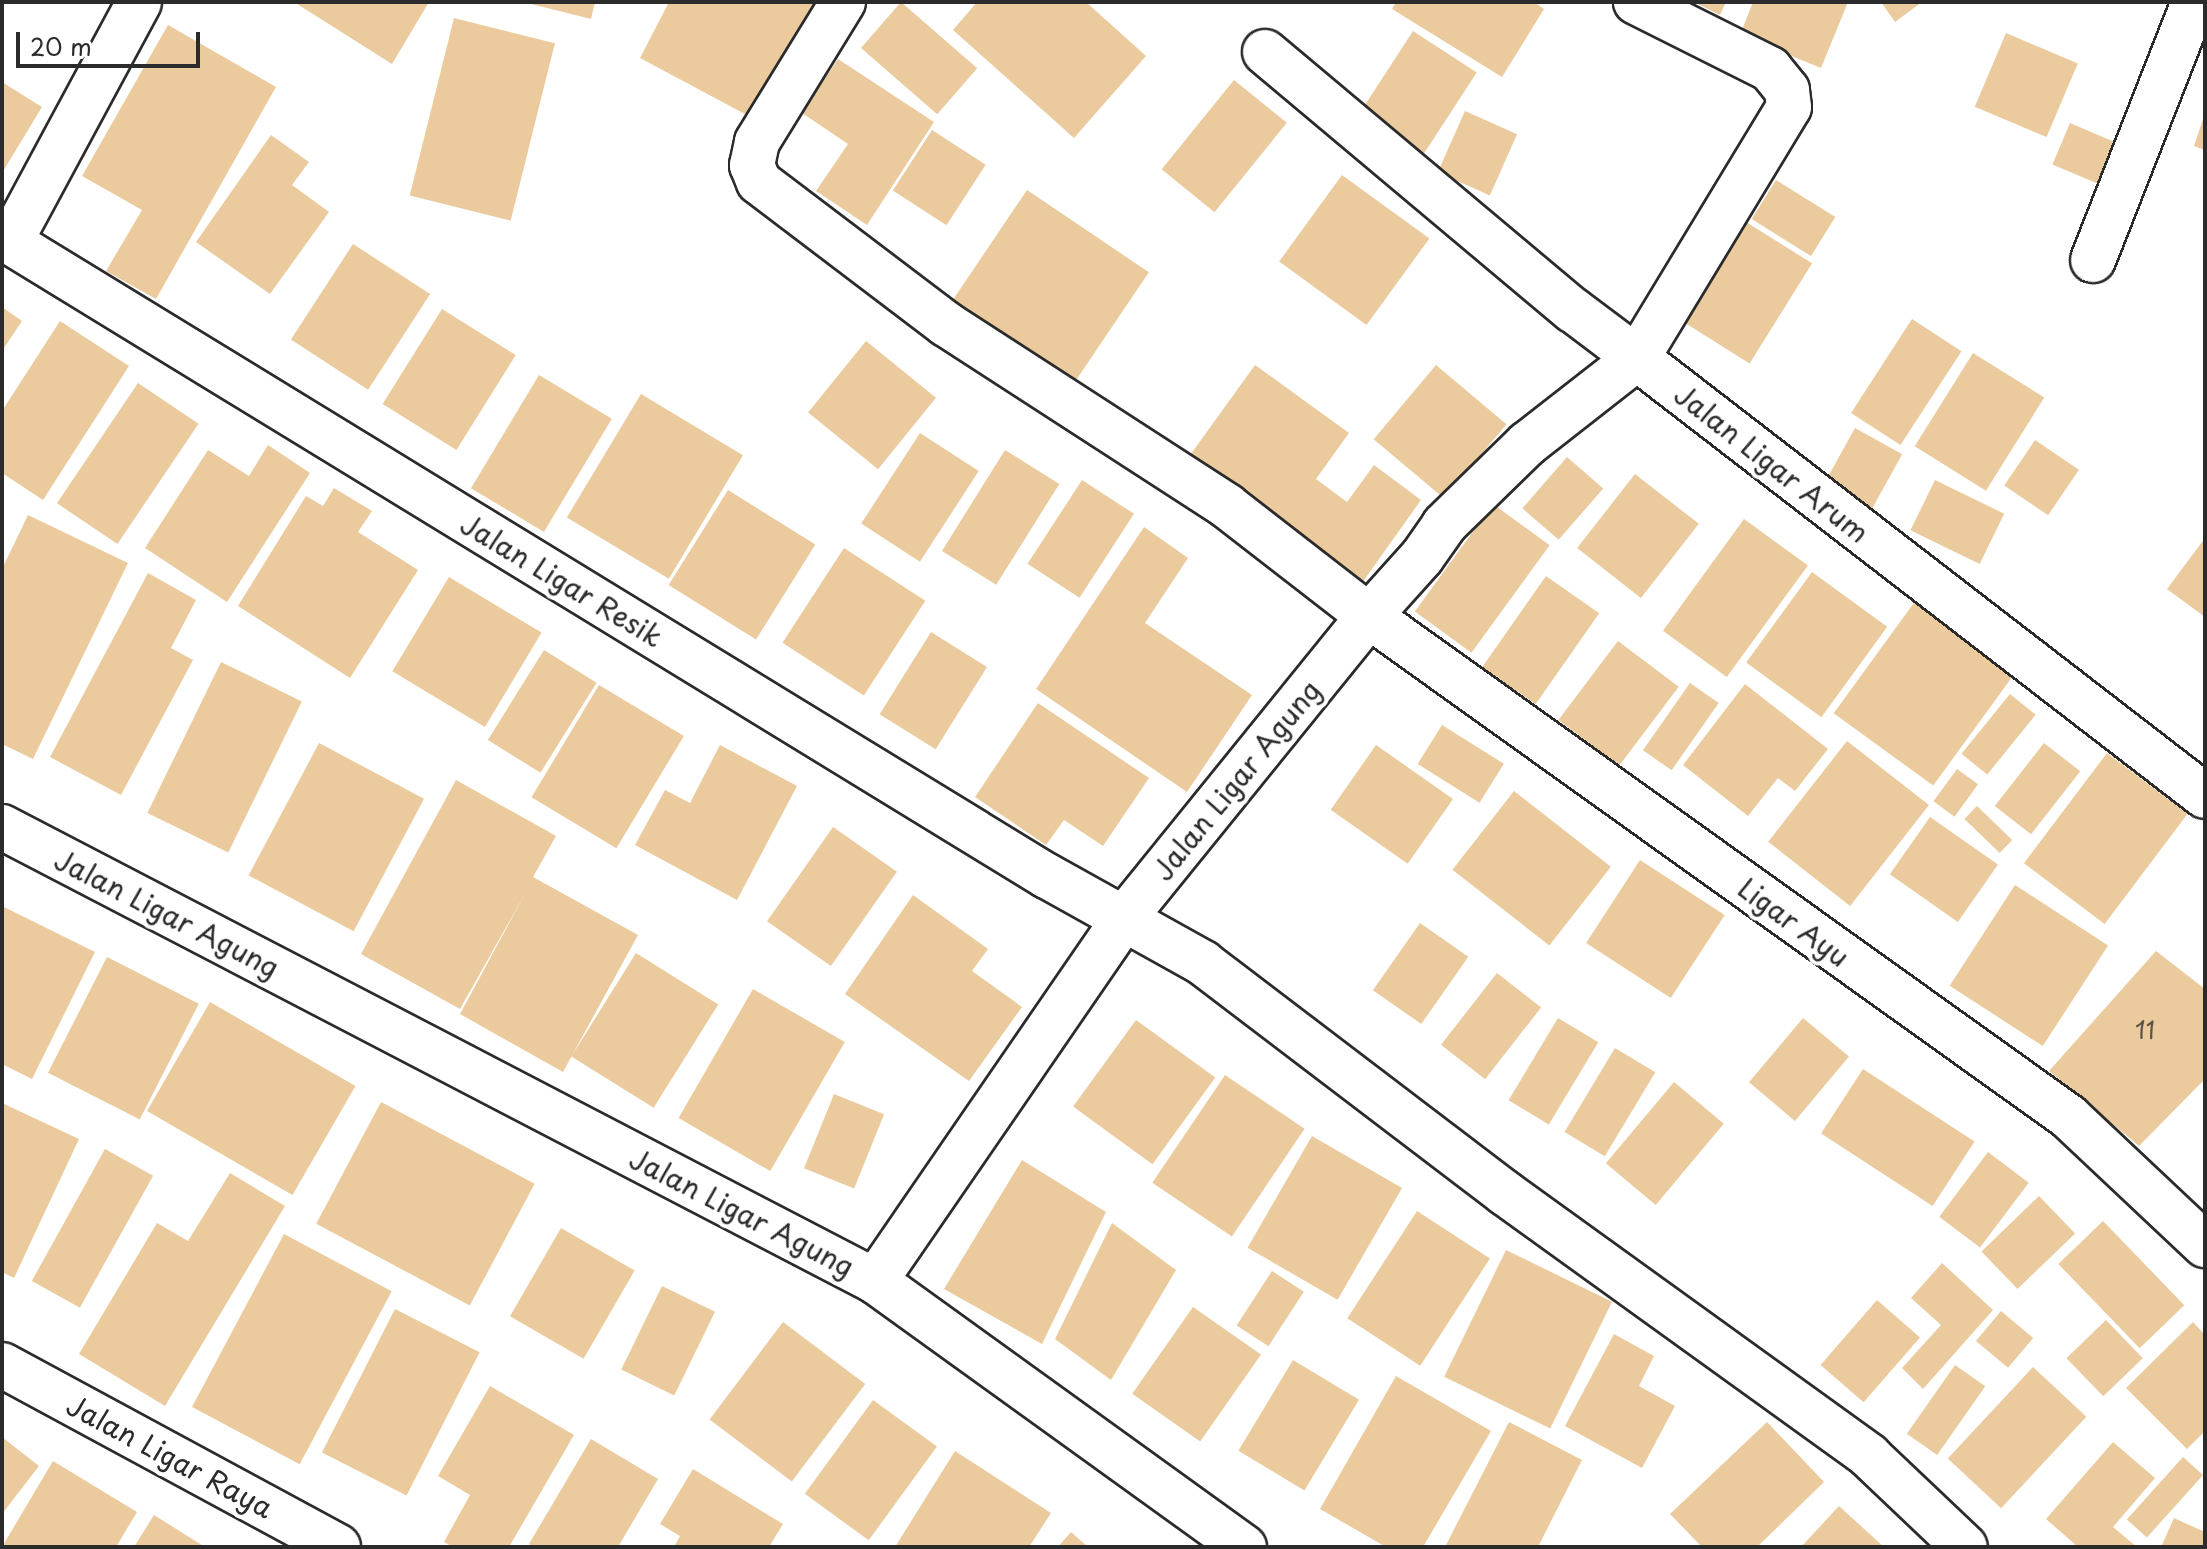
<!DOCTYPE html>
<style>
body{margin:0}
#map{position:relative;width:2207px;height:1549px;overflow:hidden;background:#fff;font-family:"Playpen Sans",sans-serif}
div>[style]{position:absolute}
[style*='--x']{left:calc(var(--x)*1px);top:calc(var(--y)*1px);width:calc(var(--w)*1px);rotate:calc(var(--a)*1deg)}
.building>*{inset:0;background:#ebcb9d;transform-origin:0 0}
.roads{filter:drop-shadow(2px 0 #2b2b2b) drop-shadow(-2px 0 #2b2b2b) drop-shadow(0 2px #2b2b2b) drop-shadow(0 -2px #2b2b2b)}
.minor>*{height:44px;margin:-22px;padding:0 22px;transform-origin:22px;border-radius:22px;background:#fff}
span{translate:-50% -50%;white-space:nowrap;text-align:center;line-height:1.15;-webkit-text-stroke:8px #fff;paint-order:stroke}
.number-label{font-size:24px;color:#5b5348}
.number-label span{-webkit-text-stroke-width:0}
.street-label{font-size:28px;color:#2b2b2b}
.frame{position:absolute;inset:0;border:4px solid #2b2b2b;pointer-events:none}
.scale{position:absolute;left:16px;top:32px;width:184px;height:36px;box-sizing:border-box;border:4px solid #2b2b2b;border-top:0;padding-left:10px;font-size:24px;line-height:28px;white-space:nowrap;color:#2b2b2b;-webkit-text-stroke:6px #fff;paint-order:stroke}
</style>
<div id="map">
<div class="building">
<i style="clip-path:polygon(294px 2px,429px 2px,392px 64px)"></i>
<i style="clip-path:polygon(523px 2px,595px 2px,591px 19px)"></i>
<i style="clip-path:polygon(669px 2px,820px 2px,758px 121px,640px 58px)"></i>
<i style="left:901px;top:2px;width:101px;height:61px;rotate:41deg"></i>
<i style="clip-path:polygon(977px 2px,1086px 2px,1146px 56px,1074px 138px,953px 30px)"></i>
<i style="clip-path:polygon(1396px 2px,1534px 2px,1544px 9px,1502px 77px,1392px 9px)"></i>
<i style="clip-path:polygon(1694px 2px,1726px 2px,1720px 15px)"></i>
<i style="clip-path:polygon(1753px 2px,1848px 2px,1821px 68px,1740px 35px)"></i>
<i style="clip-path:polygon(1881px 2px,1922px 2px,1895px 22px)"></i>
<i style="left:454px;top:18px;width:104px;height:183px;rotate:14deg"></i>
<i style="clip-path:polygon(168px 25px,276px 87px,156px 299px,106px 271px,142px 210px,82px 176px)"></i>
<i style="left:1413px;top:31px;width:76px;height:104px;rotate:33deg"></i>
<i style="left:2006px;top:33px;width:78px;height:80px;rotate:23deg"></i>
<i style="clip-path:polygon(838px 59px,934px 122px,867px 225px,816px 191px,848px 144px,802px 113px)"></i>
<i style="left:1234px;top:80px;width:68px;height:115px;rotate:39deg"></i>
<i style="clip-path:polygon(2px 82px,42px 107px,2px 173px)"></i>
<i style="left:1465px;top:111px;width:57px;height:67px;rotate:24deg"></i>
<i style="clip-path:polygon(2205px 113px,2205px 150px,2194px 146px)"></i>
<i style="left:2070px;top:123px;width:56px;height:45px;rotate:23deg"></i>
<i style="left:932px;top:130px;width:64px;height:72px;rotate:33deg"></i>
<i style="clip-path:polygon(271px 135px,309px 162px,292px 185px,329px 212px,270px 294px,196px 242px)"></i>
<i style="left:1342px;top:175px;width:108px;height:107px;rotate:36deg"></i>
<i style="left:1776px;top:180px;width:70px;height:46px;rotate:32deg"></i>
<i style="left:1027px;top:190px;width:147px;height:146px;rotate:34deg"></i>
<i style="left:1746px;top:222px;width:78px;height:118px;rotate:32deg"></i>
<i style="left:353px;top:244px;width:92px;height:114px;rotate:33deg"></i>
<i style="clip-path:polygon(2px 307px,22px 321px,2px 351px)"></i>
<i style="left:442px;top:309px;width:87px;height:112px;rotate:32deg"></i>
<i style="left:1912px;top:319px;width:59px;height:112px;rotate:33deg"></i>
<i style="clip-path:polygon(60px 321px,129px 366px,43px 500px,2px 473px,2px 411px)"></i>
<i style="left:866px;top:341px;width:90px;height:92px;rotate:39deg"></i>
<i style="left:1973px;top:353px;width:84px;height:110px;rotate:32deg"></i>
<i style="clip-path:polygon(1255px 365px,1349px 433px,1316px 479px,1347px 502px,1374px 465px,1421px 500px,1357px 590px,1183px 465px)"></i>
<i style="left:1436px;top:365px;width:92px;height:97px;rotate:40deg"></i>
<i style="left:539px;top:375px;width:85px;height:132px;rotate:31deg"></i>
<i style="left:138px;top:383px;width:73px;height:145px;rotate:34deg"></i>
<i style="left:641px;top:394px;width:119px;height:144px;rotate:31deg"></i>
<i style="left:1855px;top:428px;width:54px;height:70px;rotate:29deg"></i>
<i style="left:920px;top:433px;width:70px;height:108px;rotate:33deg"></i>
<i style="left:2035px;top:440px;width:53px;height:55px;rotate:34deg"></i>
<i style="clip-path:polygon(268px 445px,310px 473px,227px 602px,145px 548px,208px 450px,249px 476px)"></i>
<i style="left:1005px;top:450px;width:64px;height:119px;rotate:32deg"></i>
<i style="left:1567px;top:457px;width:48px;height:68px;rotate:41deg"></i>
<i style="left:1635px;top:474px;width:81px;height:94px;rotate:38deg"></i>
<i style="left:1082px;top:480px;width:62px;height:100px;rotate:33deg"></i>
<i style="left:1935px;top:480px;width:77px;height:56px;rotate:26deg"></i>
<i style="clip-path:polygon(334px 488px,372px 511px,358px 532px,418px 570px,350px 678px,238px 606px,306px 496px,323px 506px)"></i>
<i style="left:728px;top:490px;width:103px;height:112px;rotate:32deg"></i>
<i style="left:1493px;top:504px;width:70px;height:133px;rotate:36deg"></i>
<i style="clip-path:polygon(28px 515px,128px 563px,33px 759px,2px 744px,2px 569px)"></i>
<i style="left:1744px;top:519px;width:79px;height:138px;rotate:36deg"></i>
<i style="clip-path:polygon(1144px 527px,1188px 558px,1145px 623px,1252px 695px,1187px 792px,1036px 689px)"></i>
<i style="clip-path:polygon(2205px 538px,2205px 617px,2167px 589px)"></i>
<i style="left:844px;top:548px;width:97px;height:113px;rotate:33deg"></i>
<i style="left:1812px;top:572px;width:93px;height:112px;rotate:36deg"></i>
<i style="clip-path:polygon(148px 573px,196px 600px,171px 648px,193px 660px,121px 795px,50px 757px)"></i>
<i style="left:1546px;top:576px;width:65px;height:111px;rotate:35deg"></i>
<i style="left:449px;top:577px;width:108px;height:110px;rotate:31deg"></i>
<i style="left:1916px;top:600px;width:123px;height:140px;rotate:36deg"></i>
<i style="left:931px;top:632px;width:66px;height:97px;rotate:32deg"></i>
<i style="left:1618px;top:641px;width:76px;height:99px;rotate:37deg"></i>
<i style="left:544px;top:650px;width:62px;height:106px;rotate:32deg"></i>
<i style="left:221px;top:662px;width:90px;height:168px;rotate:26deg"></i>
<i style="left:1690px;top:683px;width:35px;height:82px;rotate:35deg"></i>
<i style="clip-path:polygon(1745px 684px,1828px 749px,1795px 791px,1778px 778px,1748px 816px,1683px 765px)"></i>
<i style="left:599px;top:685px;width:99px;height:131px;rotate:31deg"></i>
<i style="left:2010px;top:694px;width:33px;height:77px;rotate:39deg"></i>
<i style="clip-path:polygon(1038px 703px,1149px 778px,1103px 846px,1064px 820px,1046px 845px,975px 797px)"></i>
<i style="left:1442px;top:725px;width:73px;height:46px;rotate:32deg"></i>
<i style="left:1847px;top:741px;width:104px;height:128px;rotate:38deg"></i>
<i style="left:319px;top:743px;width:119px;height:150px;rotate:28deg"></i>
<i style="left:2044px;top:743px;width:46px;height:80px;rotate:38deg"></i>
<i style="clip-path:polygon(720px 745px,797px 786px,737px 900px,635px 845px,665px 790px,690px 803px)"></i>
<i style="left:1376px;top:745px;width:94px;height:79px;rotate:35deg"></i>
<i style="left:2107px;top:753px;width:101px;height:138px;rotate:37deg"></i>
<i style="left:1957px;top:769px;width:26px;height:40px;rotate:36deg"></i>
<i style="clip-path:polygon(456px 780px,556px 836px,533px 877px,638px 935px,563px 1072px,460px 1014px,526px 892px,460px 1009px,361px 954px)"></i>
<i style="left:1514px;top:791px;width:123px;height:100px;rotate:38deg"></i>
<i style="left:1977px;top:806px;width:49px;height:18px;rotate:44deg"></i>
<i style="left:1930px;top:817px;width:83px;height:70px;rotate:35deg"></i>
<i style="left:833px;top:827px;width:78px;height:115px;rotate:35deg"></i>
<i style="left:1640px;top:860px;width:101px;height:99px;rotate:33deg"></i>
<i style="left:2015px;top:885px;width:111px;height:120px;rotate:33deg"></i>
<i style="clip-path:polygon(913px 895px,988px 949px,972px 971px,1022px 1007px,969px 1081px,845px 994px)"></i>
<i style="clip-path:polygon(2px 906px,95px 952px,32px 1079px,2px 1064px)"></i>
<i style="left:1420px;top:923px;width:59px;height:82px;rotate:35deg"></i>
<i style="clip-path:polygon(2156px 951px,2205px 989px,2205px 1079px,2139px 1146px,2049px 1071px)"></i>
<i style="left:636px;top:953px;width:97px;height:122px;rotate:32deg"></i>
<i style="left:107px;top:957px;width:103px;height:130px;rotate:27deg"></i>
<i style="left:1497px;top:973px;width:56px;height:91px;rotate:38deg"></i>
<i style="left:753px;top:989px;width:106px;height:149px;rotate:30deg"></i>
<i style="left:210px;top:1002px;width:168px;height:126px;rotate:30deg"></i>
<i style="left:1558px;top:1018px;width:47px;height:96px;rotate:31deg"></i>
<i style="left:1803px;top:1018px;width:60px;height:84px;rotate:40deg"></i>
<i style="left:1136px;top:1020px;width:98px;height:107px;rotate:36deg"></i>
<i style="left:1615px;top:1048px;width:47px;height:98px;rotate:31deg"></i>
<i style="left:1863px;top:1069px;width:133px;height:77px;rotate:33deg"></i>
<i style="left:1225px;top:1075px;width:96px;height:130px;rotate:34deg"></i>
<i style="left:1674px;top:1082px;width:65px;height:106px;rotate:40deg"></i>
<i style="left:834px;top:1094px;width:54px;height:80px;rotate:22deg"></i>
<i style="left:381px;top:1102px;width:174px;height:138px;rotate:28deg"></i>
<i style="clip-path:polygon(2px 1103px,79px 1139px,14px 1278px,2px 1272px)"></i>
<i style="left:1312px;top:1136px;width:104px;height:129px;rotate:30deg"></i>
<i style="left:105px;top:1149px;width:55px;height:151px;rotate:29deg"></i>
<i style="left:1988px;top:1152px;width:51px;height:81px;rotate:37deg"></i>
<i style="clip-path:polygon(1022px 1160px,1106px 1212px,1042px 1344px,944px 1289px)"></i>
<i style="clip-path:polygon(230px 1173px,285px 1206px,165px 1406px,79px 1354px,157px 1223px,188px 1241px)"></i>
<i style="left:2039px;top:1196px;width:52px;height:80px;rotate:46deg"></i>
<i style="left:1417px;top:1211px;width:87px;height:128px;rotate:33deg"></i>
<i style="left:2103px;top:1221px;width:117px;height:62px;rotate:46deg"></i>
<i style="clip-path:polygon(1112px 1223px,1176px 1270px,1111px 1380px,1055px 1339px)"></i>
<i style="left:561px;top:1228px;width:85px;height:102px;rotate:30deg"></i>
<i style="left:284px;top:1234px;width:122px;height:196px;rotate:28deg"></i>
<i style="left:1506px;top:1250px;width:118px;height:141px;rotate:26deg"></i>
<i style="clip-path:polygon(1942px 1263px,1993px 1310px,1923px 1389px,1902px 1368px,1941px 1325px,1911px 1298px)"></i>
<i style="left:1272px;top:1271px;width:38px;height:65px;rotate:33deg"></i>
<i style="left:662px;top:1286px;width:59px;height:93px;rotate:26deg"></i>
<i style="left:1877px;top:1300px;width:57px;height:86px;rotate:41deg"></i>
<i style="left:1193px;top:1307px;width:83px;height:106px;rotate:35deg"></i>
<i style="left:395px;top:1309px;width:95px;height:161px;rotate:27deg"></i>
<i style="left:2001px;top:1311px;width:42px;height:39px;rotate:40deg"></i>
<i style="left:2106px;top:1320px;width:53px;height:55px;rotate:46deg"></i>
<i style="left:783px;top:1322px;width:103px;height:122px;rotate:37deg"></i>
<i style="clip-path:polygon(2193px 1322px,2205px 1335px,2205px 1431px,2187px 1449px,2126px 1388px)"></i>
<i style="clip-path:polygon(1614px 1334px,1654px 1356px,1639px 1386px,1675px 1406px,1642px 1468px,1565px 1426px)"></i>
<i style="left:1293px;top:1360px;width:77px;height:106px;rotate:31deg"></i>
<i style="left:1955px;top:1365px;width:37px;height:84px;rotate:35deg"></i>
<i style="left:2033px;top:1367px;width:73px;height:125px;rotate:43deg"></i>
<i style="clip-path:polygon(1396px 1376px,1491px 1431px,1423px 1547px,1386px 1547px,1320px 1509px)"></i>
<i style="clip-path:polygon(490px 1386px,574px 1435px,509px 1547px,453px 1547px,444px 1542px,470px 1495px,438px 1476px)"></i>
<i style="left:873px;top:1400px;width:79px;height:116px;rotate:36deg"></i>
<i style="clip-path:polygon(1509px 1422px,1582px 1460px,1538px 1547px,1445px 1547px)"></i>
<i style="clip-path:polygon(1767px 1422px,1824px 1482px,1757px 1547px,1702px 1547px,1670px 1514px)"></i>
<i style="clip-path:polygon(2px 1437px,39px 1466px,2px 1514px)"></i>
<i style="clip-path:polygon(591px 1439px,658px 1479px,618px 1547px,534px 1547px,529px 1544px)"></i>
<i style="clip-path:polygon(2113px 1442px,2155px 1478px,2113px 1527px,2137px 1547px,2078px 1547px,2046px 1519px)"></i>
<i style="clip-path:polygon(955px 1451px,1051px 1513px,1029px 1547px,895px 1547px)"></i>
<i style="left:2183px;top:1457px;width:27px;height:84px;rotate:42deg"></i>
<i style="clip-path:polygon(53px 1461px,137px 1512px,116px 1547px,2px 1547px)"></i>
<i style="clip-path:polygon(693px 1469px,783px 1524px,769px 1547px,674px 1547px,680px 1536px,660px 1524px)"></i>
<i style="clip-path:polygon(1839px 1506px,1884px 1547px,1801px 1547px)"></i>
<i style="clip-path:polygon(154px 1515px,205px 1547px,134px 1547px)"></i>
<i style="clip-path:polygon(2174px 1518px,2205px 1532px,2205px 1547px,2161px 1547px)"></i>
<i style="clip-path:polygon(1071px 1532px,1088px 1547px,1058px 1547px)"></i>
</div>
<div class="roads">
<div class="minor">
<i style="--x:843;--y:2;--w:164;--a:121.6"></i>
<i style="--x:757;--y:142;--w:24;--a:102"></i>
<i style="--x:752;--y:165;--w:18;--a:68"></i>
<i style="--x:759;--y:182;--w:235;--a:37.2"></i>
<i style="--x:946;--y:324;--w:335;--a:32.9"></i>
<i style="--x:1227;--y:506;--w:180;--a:37.8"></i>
<i style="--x:1369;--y:616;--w:861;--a:35.59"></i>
<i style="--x:2069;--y:1117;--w:187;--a:43.3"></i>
<i style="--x:1265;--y:52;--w:402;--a:40"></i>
<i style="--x:1573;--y:310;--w:80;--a:36.9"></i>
<i style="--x:1637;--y:358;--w:293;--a:-58.8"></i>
<i style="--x:1789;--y:107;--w:17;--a:-97"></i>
<i style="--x:1787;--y:90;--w:27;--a:-129"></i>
<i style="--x:1770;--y:69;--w:150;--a:-153.4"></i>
<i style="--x:2;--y:237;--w:1225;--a:31.45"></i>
<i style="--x:1047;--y:876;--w:179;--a:29.1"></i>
<i style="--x:1203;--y:963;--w:380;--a:37.3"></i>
<i style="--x:1505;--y:1193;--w:449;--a:35.8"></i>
<i style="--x:1869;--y:1456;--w:132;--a:43.5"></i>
<i style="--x:10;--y:242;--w:272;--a:-61.7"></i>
<i style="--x:2093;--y:260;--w:277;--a:-68.6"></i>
<i style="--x:2;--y:827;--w:984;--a:27.48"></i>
<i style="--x:875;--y:1281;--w:442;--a:-55.5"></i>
<i style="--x:1125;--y:917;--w:387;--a:-51"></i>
<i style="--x:1369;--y:616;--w:79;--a:-48.1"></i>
<i style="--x:1422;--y:557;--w:39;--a:-55"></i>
<i style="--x:1444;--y:525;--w:116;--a:-44.3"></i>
<i style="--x:1527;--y:444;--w:140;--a:-38"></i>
<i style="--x:1637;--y:358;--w:717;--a:37.64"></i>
<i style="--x:875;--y:1281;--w:455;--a:35.8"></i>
<i style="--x:2;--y:1365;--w:382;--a:28.4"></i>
</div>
</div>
<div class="number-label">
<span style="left:2145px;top:1030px">11</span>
</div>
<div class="street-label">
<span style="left:1772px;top:463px;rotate:38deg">Jalan Ligar Arum</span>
<span style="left:562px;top:580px;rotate:31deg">Jalan Ligar Resik</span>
<span style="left:1236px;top:780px;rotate:-51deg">Jalan Ligar Agung</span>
<span style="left:167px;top:913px;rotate:27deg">Jalan Ligar Agung</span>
<span style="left:1794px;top:922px;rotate:36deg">Ligar Ayu</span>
<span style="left:742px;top:1212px;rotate:27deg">Jalan Ligar Agung</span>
<span style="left:170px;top:1456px;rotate:28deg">Jalan Ligar Raya</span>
</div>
<div class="frame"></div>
<div class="scale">20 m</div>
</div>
